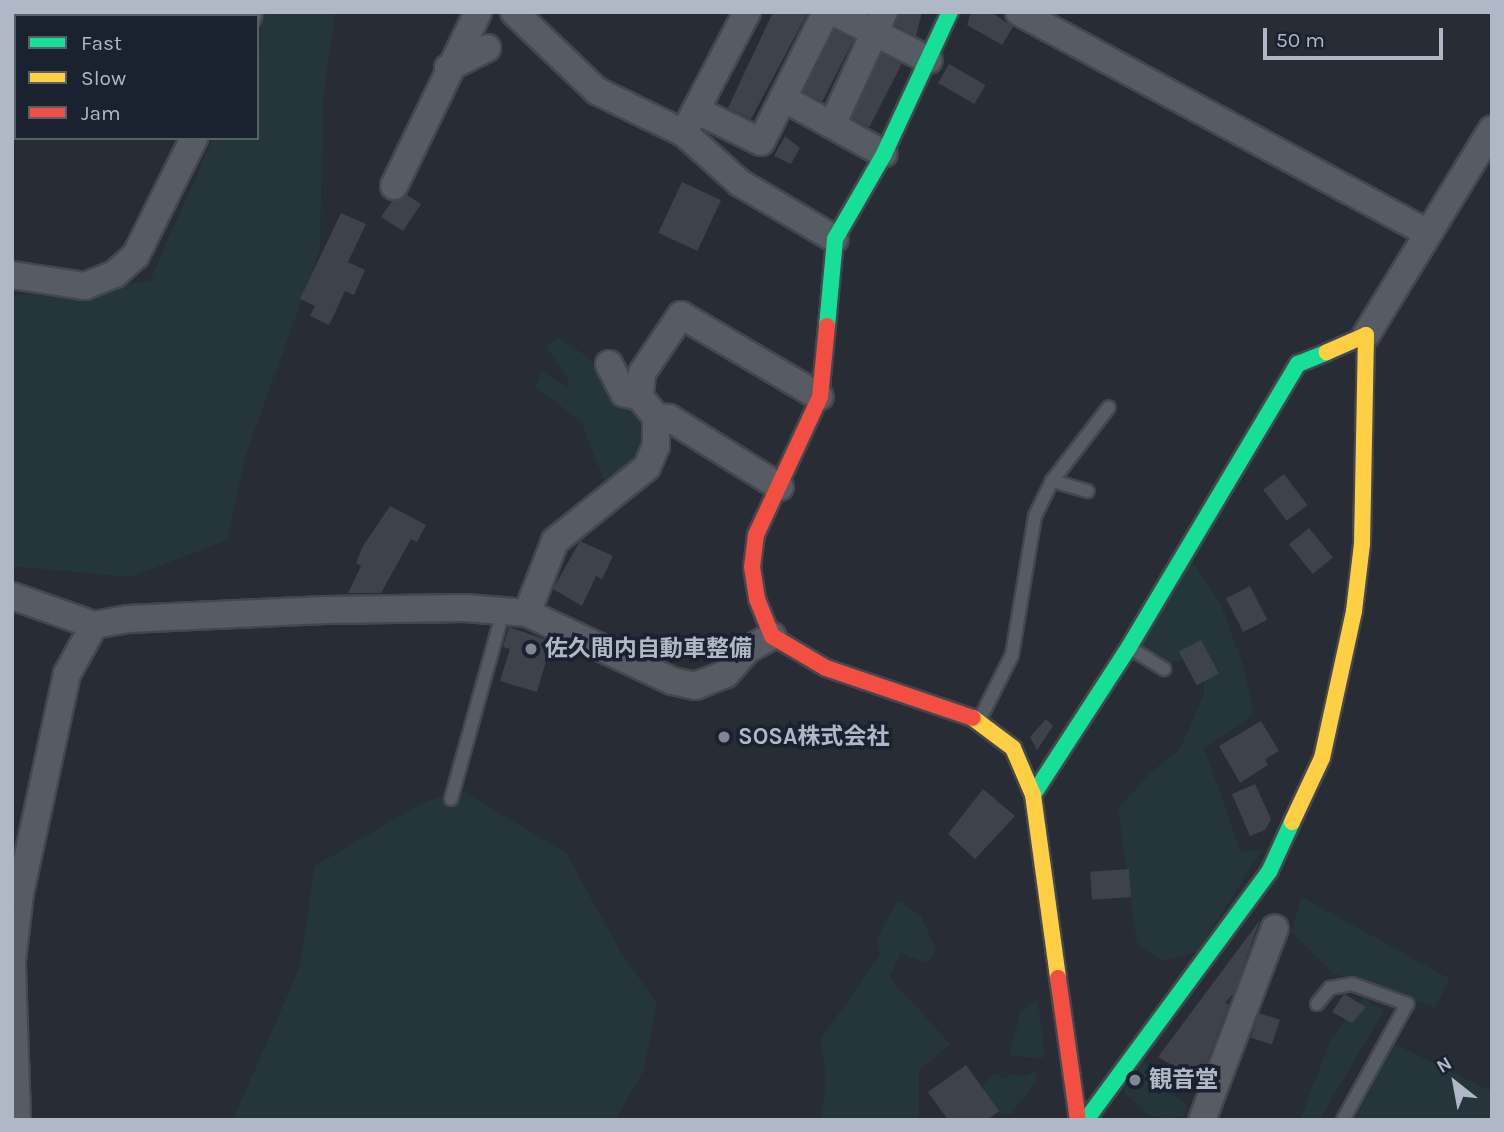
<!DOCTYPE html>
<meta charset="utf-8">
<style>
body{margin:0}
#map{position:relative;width:1504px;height:1132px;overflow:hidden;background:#282c34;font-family:Karla,"Noto Sans JP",sans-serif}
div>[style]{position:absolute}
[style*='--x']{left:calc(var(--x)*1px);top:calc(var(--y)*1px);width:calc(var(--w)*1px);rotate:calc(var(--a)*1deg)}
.green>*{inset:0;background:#25363a}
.building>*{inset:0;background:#3e434b;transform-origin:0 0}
.roads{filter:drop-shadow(2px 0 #44474d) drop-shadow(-2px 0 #44474d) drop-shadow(0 2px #44474d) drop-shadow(0 -2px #44474d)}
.lane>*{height:12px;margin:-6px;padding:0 6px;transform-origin:6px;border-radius:6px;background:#575b63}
.street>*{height:26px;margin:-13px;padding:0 13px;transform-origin:13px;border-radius:13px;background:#575b63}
.fast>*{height:16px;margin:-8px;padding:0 8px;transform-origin:8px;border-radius:8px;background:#16e098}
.slow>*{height:16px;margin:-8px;padding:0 8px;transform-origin:8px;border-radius:8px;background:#ffcf43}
.jam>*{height:16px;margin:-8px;padding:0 8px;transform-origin:8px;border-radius:8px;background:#f24e42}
.dots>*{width:19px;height:19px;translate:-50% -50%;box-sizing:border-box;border:4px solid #1b222f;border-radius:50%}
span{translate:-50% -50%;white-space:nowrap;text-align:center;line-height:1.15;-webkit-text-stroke:7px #1b222f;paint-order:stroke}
.poi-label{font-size:23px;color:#b0b8c7;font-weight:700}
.left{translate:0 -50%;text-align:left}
.frame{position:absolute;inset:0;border:14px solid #b0b8c7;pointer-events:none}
.legend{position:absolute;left:14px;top:14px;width:245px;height:126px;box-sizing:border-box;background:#1b222f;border:2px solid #575e6c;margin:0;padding:9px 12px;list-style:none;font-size:21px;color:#b0b8c7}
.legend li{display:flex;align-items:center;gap:14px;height:35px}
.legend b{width:35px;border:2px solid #575e6c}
.north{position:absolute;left:1420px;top:1048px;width:70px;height:70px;-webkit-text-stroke:5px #1b222f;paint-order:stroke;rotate:329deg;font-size:19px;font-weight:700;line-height:28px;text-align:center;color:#b0b8c7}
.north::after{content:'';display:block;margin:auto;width:24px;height:32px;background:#b0b8c7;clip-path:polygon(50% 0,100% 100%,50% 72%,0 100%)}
.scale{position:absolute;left:1263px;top:28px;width:180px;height:32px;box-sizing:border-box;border:4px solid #b0b8c7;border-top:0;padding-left:9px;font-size:21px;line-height:24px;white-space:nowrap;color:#b0b8c7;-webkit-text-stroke:5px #1b222f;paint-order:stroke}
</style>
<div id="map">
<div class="green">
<i style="clip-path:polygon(260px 12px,335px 12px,323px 98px,320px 249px,246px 454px,227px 540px,130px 577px,12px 566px,12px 296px,150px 281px,213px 138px,257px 138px)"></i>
<i style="clip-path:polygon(559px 338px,591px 359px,613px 395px,627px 400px,646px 437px,630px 466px,604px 480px,581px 421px,535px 387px,542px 371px,567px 388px,569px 381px,546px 347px)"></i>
<i style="clip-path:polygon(1189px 557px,1220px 603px,1243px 665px,1254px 715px,1204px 748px,1241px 852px,1262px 850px,1197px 952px,1163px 961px,1137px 944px,1118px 809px,1152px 771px,1179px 751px,1204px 695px,1203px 659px,1165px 662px,1139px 642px)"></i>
<i style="clip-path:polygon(459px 789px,566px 853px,619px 949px,657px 1004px,644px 1070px,615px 1120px,233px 1120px,300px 967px,315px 866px,416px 806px)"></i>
<i style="clip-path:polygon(1302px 897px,1450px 979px,1435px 1007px,1333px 973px,1291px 931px)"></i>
<i style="clip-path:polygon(898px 900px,921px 916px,936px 950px,927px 963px,901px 953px,889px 977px,950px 1044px,919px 1071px,919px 1120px,821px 1120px,826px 1080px,821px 1039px,880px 955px,876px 940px)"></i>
<i style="clip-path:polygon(1363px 997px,1384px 1011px,1319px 1120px,1300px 1120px,1330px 1041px)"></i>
<i style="clip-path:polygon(1038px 999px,1045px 1058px,1009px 1056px,1021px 1011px)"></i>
<i style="clip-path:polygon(1395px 1044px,1492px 1092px,1492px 1120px,1355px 1118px)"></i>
<i style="clip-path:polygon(1134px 1059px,1159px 1070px,1158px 1088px,1185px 1102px,1188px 1114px,1165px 1120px,1147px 1114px,1124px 1092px)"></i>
<i style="clip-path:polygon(1036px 1071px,1037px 1081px,1011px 1114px,986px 1111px,983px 1085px,995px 1073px,1005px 1079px,1011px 1073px,1022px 1077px)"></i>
</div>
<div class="building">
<i style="clip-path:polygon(773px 12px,808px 12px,751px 119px,728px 108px)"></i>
<i style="clip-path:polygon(899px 12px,922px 12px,916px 36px,895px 25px)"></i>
<i style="clip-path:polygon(971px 12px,991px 12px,1013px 27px,1002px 45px,967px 25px)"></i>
<i style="left:834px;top:30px;width:22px;height:69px;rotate:27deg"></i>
<i style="left:882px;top:54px;width:22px;height:71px;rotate:27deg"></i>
<i style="left:949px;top:64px;width:42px;height:22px;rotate:30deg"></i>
<i style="clip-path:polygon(785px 136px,800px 148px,791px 164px,774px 156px)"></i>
<i style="left:682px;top:182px;width:43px;height:56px;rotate:25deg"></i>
<i style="clip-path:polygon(407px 195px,421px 204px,403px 231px,381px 217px,392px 201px)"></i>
<i style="clip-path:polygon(341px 213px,366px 224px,348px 262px,365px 270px,354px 295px,345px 291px,329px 325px,310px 316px,315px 306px,300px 299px)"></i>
<i style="left:1284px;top:474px;width:39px;height:26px;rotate:53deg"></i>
<i style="clip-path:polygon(390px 506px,426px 525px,417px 542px,411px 539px,381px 593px,348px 593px,361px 566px,356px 563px,363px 546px)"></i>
<i style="left:1309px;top:528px;width:38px;height:26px;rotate:51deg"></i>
<i style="clip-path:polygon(580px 541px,613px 556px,602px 579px,596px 576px,582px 606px,553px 589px)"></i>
<i style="left:1250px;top:586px;width:38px;height:27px;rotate:63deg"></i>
<i style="clip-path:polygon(509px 627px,547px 640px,546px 646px,550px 647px,537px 692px,500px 681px,510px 649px,503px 647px)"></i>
<i style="left:1201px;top:640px;width:38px;height:25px;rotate:62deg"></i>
<i style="clip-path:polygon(1046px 719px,1053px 726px,1037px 750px,1030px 737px)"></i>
<i style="clip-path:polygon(1261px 721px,1279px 751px,1265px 759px,1268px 765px,1240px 783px,1219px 746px)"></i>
<i style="clip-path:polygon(1255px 784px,1271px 819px,1265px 830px,1250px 836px,1232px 794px)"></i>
<i style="clip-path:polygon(983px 789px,1015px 816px,975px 859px,948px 834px)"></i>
<i style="left:1129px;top:869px;width:28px;height:39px;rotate:86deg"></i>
<i style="clip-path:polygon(1260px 920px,1234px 993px,1225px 1003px,1229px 1004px,1200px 1081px,1158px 1057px)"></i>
<i style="clip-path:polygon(1344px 994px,1366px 1007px,1352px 1023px,1332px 1012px)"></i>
<i style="left:1259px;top:1013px;width:22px;height:26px;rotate:18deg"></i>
<i style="clip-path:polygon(966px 1065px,999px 1111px,987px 1120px,948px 1120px,928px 1092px)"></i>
</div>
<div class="roads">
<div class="lane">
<i style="--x:1052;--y:481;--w:37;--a:16"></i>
<i style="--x:1132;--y:649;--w:38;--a:32"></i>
<i style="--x:981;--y:717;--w:69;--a:-63.4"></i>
<i style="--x:1012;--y:655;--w:141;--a:-80.6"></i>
<i style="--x:1035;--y:516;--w:39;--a:-64"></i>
<i style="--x:1052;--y:481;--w:93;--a:-52.4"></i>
<i style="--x:451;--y:799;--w:195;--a:-74.5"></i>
<i style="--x:1317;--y:1004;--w:21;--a:-51"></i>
<i style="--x:1330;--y:988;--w:22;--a:-10"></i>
<i style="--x:1352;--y:984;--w:59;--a:20"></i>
<i style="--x:1407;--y:1004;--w:132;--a:118.9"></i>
</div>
<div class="street">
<i style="--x:514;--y:12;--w:115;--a:43.6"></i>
<i style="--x:597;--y:91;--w:97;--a:25.8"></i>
<i style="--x:684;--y:133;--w:75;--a:41.8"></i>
<i style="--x:740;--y:183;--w:110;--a:30.5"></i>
<i style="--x:833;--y:12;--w:107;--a:26.6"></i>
<i style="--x:1019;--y:12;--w:465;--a:28.4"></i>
<i style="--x:248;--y:16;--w:4;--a:-76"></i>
<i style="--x:448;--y:68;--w:44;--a:-27.1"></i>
<i style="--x:783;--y:98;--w:115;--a:29"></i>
<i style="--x:696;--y:110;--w:72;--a:26.2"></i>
<i style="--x:761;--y:142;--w:145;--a:-63.4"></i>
<i style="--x:833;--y:123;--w:122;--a:-65.3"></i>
<i style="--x:688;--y:125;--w:127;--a:-62.4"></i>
<i style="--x:394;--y:186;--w:193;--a:-64.2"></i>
<i style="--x:12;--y:275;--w:74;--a:8.6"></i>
<i style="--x:85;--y:286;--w:32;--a:-22"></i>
<i style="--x:115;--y:274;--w:28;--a:-42"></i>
<i style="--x:136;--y:255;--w:131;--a:-63.6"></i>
<i style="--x:1366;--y:335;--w:241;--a:-58.5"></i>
<i style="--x:609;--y:364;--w:33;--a:63"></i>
<i style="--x:624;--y:393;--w:16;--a:14"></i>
<i style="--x:780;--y:487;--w:131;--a:-148.1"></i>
<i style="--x:669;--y:418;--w:13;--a:-176"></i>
<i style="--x:656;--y:417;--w:26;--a:-129"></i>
<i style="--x:640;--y:397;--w:24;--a:-85"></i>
<i style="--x:642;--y:373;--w:70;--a:-56.1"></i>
<i style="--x:681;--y:315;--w:161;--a:30.5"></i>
<i style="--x:12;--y:596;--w:87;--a:19.5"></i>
<i style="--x:94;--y:625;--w:35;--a:-10"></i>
<i style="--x:128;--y:619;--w:197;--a:-2.6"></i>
<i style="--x:325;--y:610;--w:140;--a:-0.8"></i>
<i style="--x:465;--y:608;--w:62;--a:4.6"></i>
<i style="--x:527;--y:613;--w:160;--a:25.1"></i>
<i style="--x:672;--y:681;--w:24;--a:12"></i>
<i style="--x:695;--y:686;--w:33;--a:-21"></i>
<i style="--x:726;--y:674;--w:32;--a:-49"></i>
<i style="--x:747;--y:650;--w:29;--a:-29"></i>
<i style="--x:527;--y:613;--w:77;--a:-68.7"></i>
<i style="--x:555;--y:541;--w:118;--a:-38.8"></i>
<i style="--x:647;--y:467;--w:23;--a:-67"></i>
<i style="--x:656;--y:446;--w:29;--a:-90"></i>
<i style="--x:12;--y:961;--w:68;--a:-83.3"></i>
<i style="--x:20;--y:893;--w:224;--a:-77.9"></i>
<i style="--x:67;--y:674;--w:56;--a:-61.1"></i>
<i style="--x:12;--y:967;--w:153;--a:88.1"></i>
<i style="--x:1202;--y:1120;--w:205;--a:-69.2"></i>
</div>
<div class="fast">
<i style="--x:827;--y:326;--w:87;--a:-84.7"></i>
<i style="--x:835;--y:239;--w:98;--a:-60"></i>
<i style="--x:884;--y:154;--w:157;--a:-65.1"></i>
<i style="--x:1033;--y:795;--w:176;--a:-57"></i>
<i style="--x:1129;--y:647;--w:330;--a:-59.2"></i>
<i style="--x:1298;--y:364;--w:31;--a:-22"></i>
<i style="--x:1086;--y:1120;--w:310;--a:-53.6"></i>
<i style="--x:1270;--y:870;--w:53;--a:-65.4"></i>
</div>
<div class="slow">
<i style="--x:973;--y:718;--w:50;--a:36.9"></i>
<i style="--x:1013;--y:748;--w:51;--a:66.9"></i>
<i style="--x:1033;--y:795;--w:185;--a:82.2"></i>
<i style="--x:1292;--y:822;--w:71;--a:-64.9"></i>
<i style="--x:1322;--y:758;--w:150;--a:-77.7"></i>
<i style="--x:1354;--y:611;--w:67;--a:-83.2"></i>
<i style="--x:1362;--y:544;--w:209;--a:-88.9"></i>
<i style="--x:1366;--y:335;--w:43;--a:156.4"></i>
</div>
<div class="jam">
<i style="--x:827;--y:326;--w:71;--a:95.6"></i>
<i style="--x:820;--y:397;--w:152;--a:114.9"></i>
<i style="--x:756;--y:535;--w:32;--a:97"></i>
<i style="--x:752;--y:567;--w:32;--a:81"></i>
<i style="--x:757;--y:599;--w:40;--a:68"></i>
<i style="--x:772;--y:636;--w:63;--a:30.7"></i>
<i style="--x:826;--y:668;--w:155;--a:18.8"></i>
<i style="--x:1058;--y:978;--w:143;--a:82"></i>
</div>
</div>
<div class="dots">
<i style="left:531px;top:649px;background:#808794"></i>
<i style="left:724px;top:737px;background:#808794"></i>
<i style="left:1135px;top:1080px;background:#808794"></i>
</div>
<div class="poi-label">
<span class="left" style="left:545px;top:649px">佐久間内自動車整備</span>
<span class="left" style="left:738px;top:737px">SOSA株式会社</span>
<span class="left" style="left:1149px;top:1080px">観音堂</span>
</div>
<div class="frame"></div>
<ul class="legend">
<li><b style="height:9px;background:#16e098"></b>Fast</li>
<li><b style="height:9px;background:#ffcf43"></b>Slow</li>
<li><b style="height:9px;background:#f24e42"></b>Jam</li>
</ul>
<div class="north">N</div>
<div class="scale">50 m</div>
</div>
